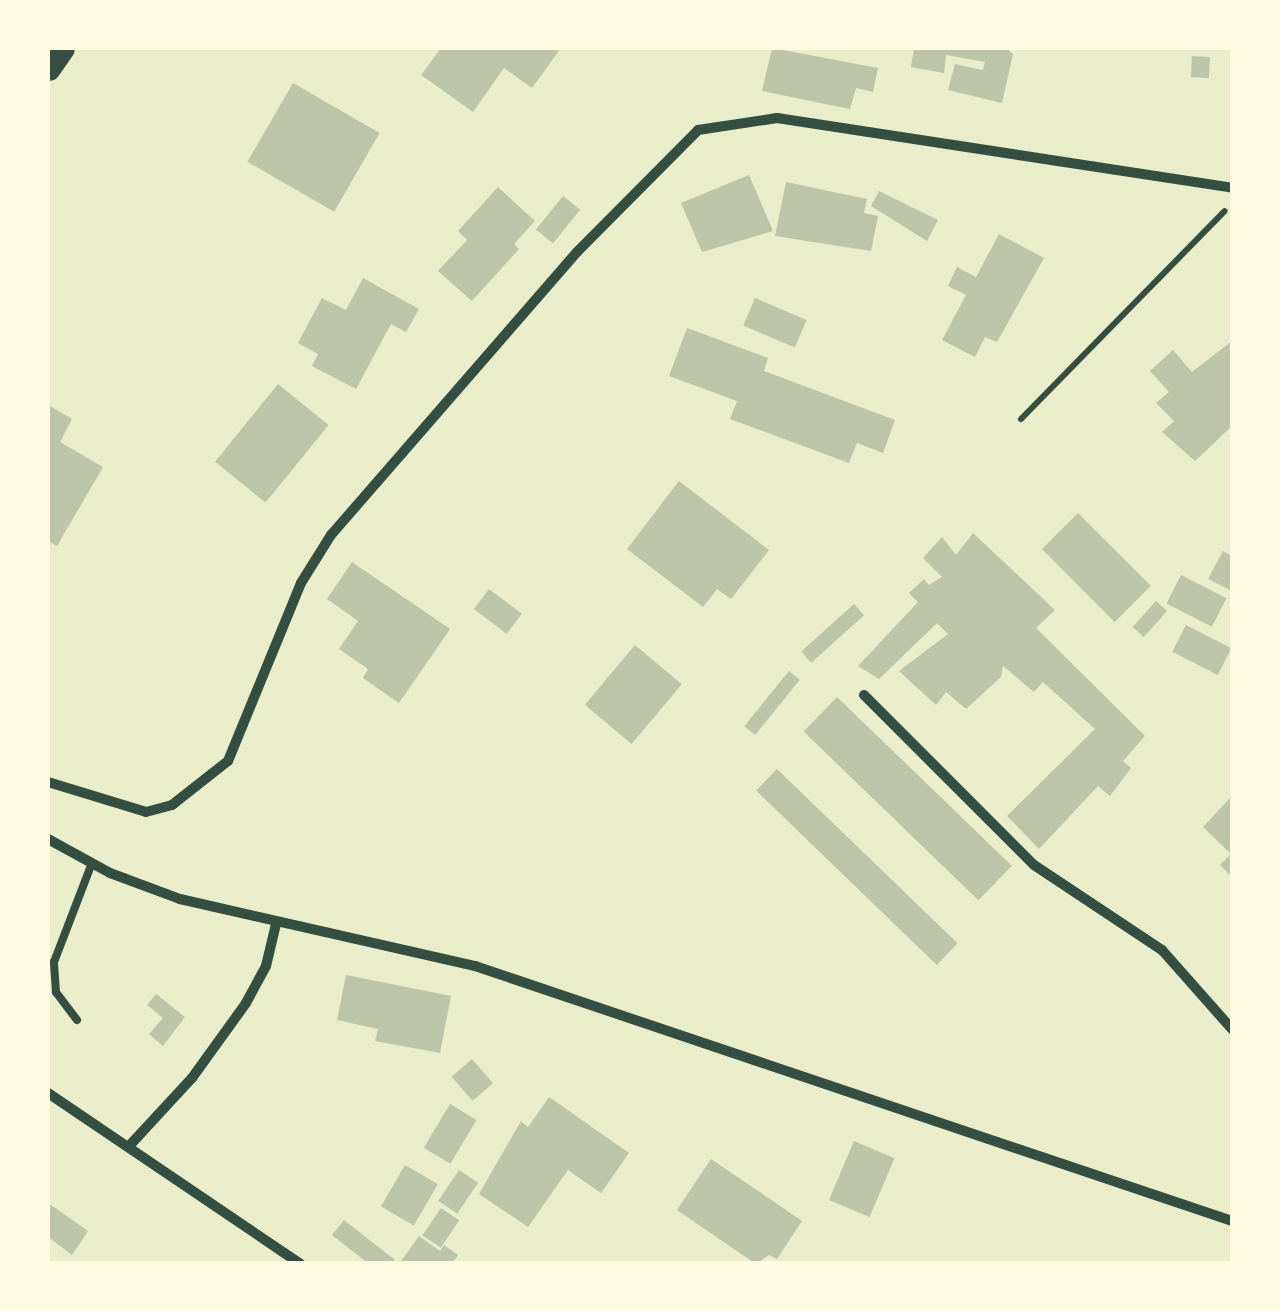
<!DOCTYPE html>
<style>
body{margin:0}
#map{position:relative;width:1280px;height:1311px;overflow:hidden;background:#e9edc9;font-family:Raleway,sans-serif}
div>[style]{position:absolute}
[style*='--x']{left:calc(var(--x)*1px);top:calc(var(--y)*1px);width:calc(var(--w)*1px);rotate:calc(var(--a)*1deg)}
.building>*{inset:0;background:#bcc5a7;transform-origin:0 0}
.path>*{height:6px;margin:-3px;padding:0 3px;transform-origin:3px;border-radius:3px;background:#344e41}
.service>*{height:8px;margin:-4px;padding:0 4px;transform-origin:4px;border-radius:4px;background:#344e41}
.minor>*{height:10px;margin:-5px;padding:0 5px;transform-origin:5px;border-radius:5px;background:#344e41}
.primary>*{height:25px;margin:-12.5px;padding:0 12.5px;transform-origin:12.5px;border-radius:12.5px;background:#344e41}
span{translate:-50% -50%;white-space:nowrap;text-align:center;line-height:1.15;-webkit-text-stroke:8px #fefae0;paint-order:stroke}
.frame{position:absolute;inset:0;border:50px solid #fefae0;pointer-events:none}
</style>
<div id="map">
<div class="building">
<i style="clip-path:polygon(441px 48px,561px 48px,532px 88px,504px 68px,473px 112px,421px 75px)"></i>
<i style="clip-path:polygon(772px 48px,878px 68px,873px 92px,856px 88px,850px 109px,762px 91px)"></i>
<i style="clip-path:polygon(914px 48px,1006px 48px,1013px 54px,1002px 103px,948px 90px,955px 64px,983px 70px,985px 62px,946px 55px,944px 73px,911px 67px)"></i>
<i style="left:1192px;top:56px;width:18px;height:21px;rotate:3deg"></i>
<i style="left:293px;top:83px;width:100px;height:91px;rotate:30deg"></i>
<i style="clip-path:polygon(749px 175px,773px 231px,702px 252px,681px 203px)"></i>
<i style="clip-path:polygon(786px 182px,867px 199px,864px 213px,878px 216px,871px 251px,775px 236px)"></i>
<i style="clip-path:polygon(498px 187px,535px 221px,514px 244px,519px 249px,472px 301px,438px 271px,467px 240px,458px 231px)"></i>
<i style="clip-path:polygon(879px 191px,938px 220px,927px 241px,871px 206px)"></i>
<i style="left:563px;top:196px;width:22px;height:43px;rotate:39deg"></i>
<i style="clip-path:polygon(999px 234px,1044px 258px,997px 342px,985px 337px,975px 357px,942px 340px,966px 295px,948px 286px,957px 267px,976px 277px)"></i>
<i style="clip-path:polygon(363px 278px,419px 309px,406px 332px,391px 324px,356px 389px,312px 366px,318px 354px,298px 343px,322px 298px,346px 310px)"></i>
<i style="left:755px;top:298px;width:56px;height:30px;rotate:23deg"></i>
<i style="clip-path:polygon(687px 328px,768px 358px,764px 371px,895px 420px,883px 453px,857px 443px,849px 463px,730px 419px,737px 401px,669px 376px)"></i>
<i style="clip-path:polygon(1232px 341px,1232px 426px,1195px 461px,1162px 432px,1174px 421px,1156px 403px,1169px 392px,1150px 371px,1173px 350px,1192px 372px)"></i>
<i style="left:278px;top:384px;width:65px;height:100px;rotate:39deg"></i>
<i style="clip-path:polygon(48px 405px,72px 419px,60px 442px,103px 467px,57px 546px,48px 541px)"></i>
<i style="clip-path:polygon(679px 481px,769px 550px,731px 599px,717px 589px,703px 607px,627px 549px)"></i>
<i style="left:1078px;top:513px;width:103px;height:51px;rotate:45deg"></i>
<i style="clip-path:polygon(973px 533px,1055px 610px,1036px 628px,1145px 736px,1123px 761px,1131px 768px,1110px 796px,1098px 786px,1039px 849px,1007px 816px,1095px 729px,1043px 682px,1034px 692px,1003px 666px,1001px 677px,966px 709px,946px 692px,936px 705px,899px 671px,948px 634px,937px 623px,879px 679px,858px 666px,918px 602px,909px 593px,924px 579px,929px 585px,942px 577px,923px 558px,942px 537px,956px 555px)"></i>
<i style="clip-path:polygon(1223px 551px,1232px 556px,1232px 591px,1208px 579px)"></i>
<i style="clip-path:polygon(352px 562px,450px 629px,399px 703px,363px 678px,368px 669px,339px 649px,358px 621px,327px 599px)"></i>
<i style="left:1181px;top:575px;width:51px;height:32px;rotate:27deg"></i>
<i style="left:489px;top:589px;width:41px;height:25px;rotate:37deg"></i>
<i style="left:1156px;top:601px;width:15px;height:35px;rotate:42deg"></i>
<i style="left:854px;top:604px;width:15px;height:71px;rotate:48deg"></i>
<i style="left:1186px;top:625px;width:51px;height:30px;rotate:27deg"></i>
<i style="left:635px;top:645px;width:61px;height:78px;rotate:40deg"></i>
<i style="left:789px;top:671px;width:14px;height:71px;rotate:39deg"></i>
<i style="left:837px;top:697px;width:243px;height:48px;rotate:44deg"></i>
<i style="left:777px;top:769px;width:251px;height:30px;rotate:44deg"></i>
<i style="clip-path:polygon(1232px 796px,1232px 877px,1220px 865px,1231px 854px,1203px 827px)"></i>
<i style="clip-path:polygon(346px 975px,451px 996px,440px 1053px,375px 1041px,378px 1029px,337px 1020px)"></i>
<i style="clip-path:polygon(156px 994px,185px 1017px,163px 1046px,149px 1034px,163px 1018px,147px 1005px)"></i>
<i style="left:472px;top:1059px;width:32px;height:27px;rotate:49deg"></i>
<i style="clip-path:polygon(549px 1097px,629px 1153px,601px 1193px,568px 1170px,528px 1227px,479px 1194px,521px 1121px,528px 1127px)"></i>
<i style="left:450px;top:1104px;width:31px;height:51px;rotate:31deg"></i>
<i style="left:854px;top:1141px;width:44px;height:64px;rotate:23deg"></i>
<i style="clip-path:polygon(711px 1159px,802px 1221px,777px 1259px,769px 1255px,756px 1264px,677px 1210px)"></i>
<i style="left:405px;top:1165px;width:38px;height:48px;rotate:30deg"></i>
<i style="left:459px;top:1170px;width:23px;height:37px;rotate:34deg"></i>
<i style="clip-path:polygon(48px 1203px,88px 1231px,72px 1255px,48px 1237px)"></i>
<i style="left:441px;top:1208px;width:22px;height:33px;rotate:34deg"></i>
<i style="clip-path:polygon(344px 1220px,395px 1260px,392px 1264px,369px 1264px,332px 1235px)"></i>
<i style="clip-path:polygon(419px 1236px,440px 1251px,444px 1245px,458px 1255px,452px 1264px,399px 1264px)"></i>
</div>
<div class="path">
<i style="--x:1021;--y:419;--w:291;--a:-45.6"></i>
</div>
<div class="service">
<i style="--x:77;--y:1020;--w:35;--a:-127"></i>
<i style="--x:56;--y:992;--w:30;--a:-94"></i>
<i style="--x:54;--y:962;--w:106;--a:-69"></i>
</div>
<div class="minor">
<i style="--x:864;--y:695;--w:240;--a:45"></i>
<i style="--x:1034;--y:865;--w:154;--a:33.6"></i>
<i style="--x:1162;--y:950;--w:106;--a:48.5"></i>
<i style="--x:48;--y:782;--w:102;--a:17"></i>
<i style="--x:146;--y:812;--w:27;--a:-15"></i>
<i style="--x:172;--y:805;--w:71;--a:-38.2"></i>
<i style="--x:228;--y:761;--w:192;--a:-67.7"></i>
<i style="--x:301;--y:583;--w:57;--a:-58"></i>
<i style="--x:331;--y:535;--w:375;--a:-49"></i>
<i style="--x:577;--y:252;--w:172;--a:-45.2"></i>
<i style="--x:698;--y:130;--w:80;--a:-8.6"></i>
<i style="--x:777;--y:118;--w:460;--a:8.7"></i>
<i style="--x:48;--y:839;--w:71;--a:28.7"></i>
<i style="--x:110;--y:873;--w:75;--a:20.4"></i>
<i style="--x:180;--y:899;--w:303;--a:12.8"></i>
<i style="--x:475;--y:966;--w:799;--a:18.62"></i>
<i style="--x:48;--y:1093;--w:305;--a:34.1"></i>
<i style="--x:131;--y:1144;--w:90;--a:-47.3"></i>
<i style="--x:192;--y:1078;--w:92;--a:-54.2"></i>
<i style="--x:246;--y:1003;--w:42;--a:-61.6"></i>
<i style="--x:266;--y:966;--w:43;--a:-76.6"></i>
</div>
<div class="primary">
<i style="--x:48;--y:68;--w:24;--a:-55"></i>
</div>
<div class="frame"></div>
</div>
